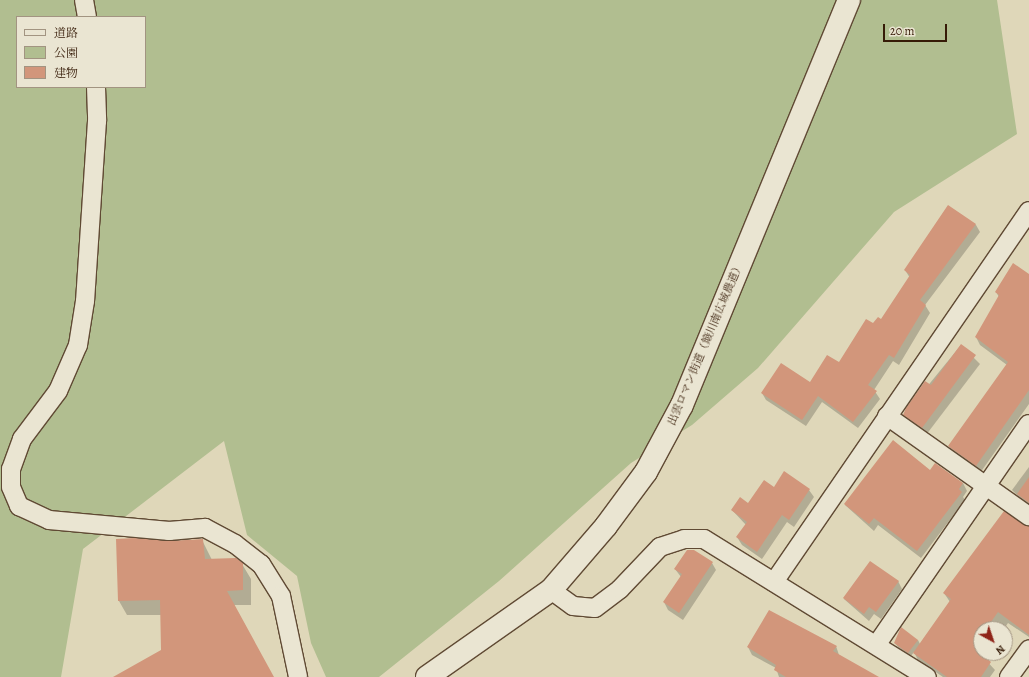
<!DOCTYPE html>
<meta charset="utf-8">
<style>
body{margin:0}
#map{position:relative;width:1029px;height:677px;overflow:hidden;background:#dfd7b9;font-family:Alegreya,"Noto Serif JP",serif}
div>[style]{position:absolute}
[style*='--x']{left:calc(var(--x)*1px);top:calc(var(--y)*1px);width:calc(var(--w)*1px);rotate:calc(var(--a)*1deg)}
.green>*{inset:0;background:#b1be90}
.shadow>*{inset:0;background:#0003}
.building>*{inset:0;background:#d2967b}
.roads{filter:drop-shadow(1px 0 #604a34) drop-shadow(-1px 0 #604a34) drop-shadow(0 1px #604a34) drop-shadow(0 -1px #604a34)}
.minor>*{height:18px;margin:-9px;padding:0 9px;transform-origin:9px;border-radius:9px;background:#eae5d2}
.tertiary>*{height:22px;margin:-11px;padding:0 11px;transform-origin:11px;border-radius:11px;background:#eae5d2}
span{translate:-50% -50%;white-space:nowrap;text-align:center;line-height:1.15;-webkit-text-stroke:3px #eae5d2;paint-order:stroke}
.street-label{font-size:11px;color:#361b07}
.legend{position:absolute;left:16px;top:16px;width:130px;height:72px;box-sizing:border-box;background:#eae5d2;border:1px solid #a29481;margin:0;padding:5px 7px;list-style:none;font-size:12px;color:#361b07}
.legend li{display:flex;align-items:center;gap:8px;height:20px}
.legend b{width:20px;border:1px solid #a29481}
.north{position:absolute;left:973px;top:621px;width:40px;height:40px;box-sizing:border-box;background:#eae5d2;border:1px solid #a29481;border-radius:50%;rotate:140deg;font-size:11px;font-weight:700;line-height:16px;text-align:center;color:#361b07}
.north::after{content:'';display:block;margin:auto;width:14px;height:18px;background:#8f2418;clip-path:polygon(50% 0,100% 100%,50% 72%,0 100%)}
.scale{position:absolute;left:883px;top:24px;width:64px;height:18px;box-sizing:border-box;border:2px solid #361b07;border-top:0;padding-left:5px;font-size:12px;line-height:14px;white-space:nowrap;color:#361b07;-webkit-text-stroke:3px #eae5d2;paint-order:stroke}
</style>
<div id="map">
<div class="green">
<i style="clip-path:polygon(evenodd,0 0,997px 0,1017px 134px,894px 212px,758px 368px,692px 425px,631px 463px,499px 581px,379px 677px,326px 677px,311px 643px,297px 576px,247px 535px,224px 441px,83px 549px,61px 677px,0 677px,0 0,17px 17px,145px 17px,145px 87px,17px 87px,17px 17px)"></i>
</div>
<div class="shadow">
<i style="clip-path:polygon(948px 206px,976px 225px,980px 232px,925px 305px,930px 313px,899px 365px,893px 361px,874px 390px,880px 399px,858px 428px,822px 402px,806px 426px,766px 400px,762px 393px,810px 383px,839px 364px,881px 320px,910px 278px,905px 270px)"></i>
<i style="clip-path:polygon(1029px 275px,1029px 404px,980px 473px,953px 453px,949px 446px,1007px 365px,980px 345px,976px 337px,999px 297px,996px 292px)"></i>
<i style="clip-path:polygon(961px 345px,980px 364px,926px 435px,904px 415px)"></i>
<i style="clip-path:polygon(1029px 467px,1029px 507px,1012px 490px)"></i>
<i style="clip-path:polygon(930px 472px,963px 483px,967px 491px,963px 497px,965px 500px,921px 558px,878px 525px,874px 531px,845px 505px)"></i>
<i style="clip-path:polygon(775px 488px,809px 490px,814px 497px,794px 527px,787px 522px,762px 559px,742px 545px,737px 537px,746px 525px,732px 510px,749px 505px)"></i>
<i style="clip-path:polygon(1029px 531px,1029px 637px,1008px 623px,1004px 629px,981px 629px,981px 653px,987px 653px,984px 658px,995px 670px,990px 677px,943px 677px,918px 660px,914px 652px,911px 656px,898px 647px,895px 643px,918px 640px,920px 644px,950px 602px,944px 593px)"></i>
<i style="clip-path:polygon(117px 540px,202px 540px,212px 560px,242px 564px,251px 579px,251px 605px,234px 605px,273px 677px,115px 677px,162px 651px,161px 615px,127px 615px,119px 601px)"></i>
<i style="clip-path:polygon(712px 563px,716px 570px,683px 620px,668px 610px,664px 602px,681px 577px,675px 569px)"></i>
<i style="clip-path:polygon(898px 581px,902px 589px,881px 619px,874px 614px,869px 621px,844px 599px)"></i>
<i style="clip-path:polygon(836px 646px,839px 655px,873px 677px,779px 677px,776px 668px,752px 655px,748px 647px)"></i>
</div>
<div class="building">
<i style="clip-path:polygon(948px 205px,976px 224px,920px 300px,926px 305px,894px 358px,889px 355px,868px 385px,877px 391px,853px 422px,818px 396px,802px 420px,761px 393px,781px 363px,810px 382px,827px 355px,839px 362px,866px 319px,873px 323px,878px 317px,881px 319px,910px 275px,904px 270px)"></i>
<i style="clip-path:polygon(1013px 263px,1029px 274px,1029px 390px,976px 466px,948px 446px,1008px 362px,975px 337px,999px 295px,995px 292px)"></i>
<i style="clip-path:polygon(961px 344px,976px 355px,922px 428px,903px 415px,906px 408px,925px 381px,931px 385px)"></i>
<i style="clip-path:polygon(893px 440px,930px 470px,935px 463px,963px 483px,959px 489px,962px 492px,917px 551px,874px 518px,869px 524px,844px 504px)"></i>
<i style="clip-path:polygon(784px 471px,810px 489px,789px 520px,782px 515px,757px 552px,736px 537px,747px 522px,731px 510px,740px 497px,748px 503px,764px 480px,774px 487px)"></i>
<i style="clip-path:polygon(1029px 477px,1029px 503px,1017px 494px)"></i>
<i style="clip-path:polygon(1004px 511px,1029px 526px,1029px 635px,998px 612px,986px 629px,981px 629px,981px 654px,991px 662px,981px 677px,947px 677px,913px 653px,951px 599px,943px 593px)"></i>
<i style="clip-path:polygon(135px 538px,170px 541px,203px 539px,205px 559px,236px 558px,243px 563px,243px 590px,227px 591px,274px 677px,113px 677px,161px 650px,160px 600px,118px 601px,116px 539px)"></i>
<i style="clip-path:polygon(687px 550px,694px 550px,713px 562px,679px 613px,663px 602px,682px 574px,674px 569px)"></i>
<i style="clip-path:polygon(870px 561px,899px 581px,876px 612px,869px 607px,864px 614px,843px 598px)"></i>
<i style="clip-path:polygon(769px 610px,837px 646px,833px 651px,879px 677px,786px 677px,774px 670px,776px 665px,747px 647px)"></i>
<i style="clip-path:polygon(901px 627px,918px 640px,908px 653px,894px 643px)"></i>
</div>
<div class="roads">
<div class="minor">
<i style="--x:84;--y:0;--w:17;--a:80"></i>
<i style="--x:96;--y:87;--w:34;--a:88"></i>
<i style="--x:97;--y:121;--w:180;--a:93.8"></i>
<i style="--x:85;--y:301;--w:45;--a:99"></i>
<i style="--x:78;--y:345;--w:50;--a:113.5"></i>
<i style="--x:58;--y:391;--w:60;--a:126.9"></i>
<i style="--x:22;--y:439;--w:32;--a:110"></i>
<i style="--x:11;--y:469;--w:18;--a:90"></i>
<i style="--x:11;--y:487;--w:21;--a:67"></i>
<i style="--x:19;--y:506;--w:33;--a:25"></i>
<i style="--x:49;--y:520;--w:121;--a:5.2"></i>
<i style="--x:169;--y:531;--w:36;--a:-5"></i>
<i style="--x:205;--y:528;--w:34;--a:28"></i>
<i style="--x:235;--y:544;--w:33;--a:38"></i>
<i style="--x:261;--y:564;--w:38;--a:58"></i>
<i style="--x:281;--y:596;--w:83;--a:78.1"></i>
<i style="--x:887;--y:416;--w:174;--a:35.2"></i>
<i style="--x:774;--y:582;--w:450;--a:-55.5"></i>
<i style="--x:551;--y:590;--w:27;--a:36"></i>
<i style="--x:573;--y:606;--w:22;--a:5"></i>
<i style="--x:595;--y:608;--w:31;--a:-37"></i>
<i style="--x:620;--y:589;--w:58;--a:-46.4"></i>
<i style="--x:660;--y:547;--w:25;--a:-18"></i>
<i style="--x:684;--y:539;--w:20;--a:0"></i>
<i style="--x:704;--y:539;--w:262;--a:31.8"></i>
<i style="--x:877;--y:644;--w:267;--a:-55.4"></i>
<i style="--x:1009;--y:677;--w:34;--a:-54"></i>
</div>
<div class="tertiary">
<i style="--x:427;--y:677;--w:151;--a:-35.1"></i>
<i style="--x:551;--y:590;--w:84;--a:-49.3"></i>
<i style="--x:606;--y:526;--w:67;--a:-53.5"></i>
<i style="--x:646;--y:472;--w:76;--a:-61.8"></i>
<i style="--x:682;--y:405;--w:438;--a:-67.6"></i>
</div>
</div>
<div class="street-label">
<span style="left:706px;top:344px;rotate:-67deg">出雲ロマン街道（簸川南広域農道）</span>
</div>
<ul class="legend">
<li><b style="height:5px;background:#eae5d2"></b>道路</li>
<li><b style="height:11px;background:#b1be90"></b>公園</li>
<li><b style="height:11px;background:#d2967b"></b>建物</li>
</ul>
<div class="north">N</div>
<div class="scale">20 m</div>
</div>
